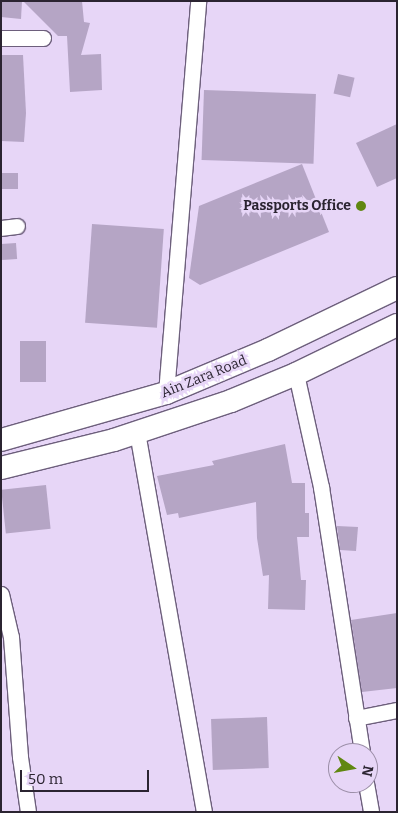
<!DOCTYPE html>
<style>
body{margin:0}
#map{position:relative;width:398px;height:813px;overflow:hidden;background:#e7d6f7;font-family:Bitter,serif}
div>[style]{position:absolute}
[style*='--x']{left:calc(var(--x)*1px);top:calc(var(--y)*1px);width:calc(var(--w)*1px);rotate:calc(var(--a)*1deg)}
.building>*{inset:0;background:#b5a5c5;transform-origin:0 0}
.roads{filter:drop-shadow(1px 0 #6d5f7c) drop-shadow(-1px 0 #6d5f7c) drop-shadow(0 1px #6d5f7c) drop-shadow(0 -1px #6d5f7c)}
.street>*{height:15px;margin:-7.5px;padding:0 7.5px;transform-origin:7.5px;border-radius:7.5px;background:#fff}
.primary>*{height:22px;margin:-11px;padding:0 11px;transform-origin:11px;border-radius:11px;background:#fff}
.dots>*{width:14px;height:14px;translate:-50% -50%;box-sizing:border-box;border:2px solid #e7d6f7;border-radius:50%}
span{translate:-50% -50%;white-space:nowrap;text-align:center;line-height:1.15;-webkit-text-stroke:5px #e7d6f7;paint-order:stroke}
.poi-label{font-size:14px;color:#2b2431;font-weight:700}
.right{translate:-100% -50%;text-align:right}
.street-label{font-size:14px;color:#2b2431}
.frame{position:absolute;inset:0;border:2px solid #2b2431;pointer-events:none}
.north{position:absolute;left:328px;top:743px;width:50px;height:50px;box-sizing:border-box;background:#e7d6f7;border:1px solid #9c8fa8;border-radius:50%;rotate:102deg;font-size:14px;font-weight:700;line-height:20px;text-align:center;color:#2b2431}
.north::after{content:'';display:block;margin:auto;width:18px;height:22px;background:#608710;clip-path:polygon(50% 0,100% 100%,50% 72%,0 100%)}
.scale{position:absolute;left:20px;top:770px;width:129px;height:22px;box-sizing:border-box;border:2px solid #2b2431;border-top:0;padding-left:6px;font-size:15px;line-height:18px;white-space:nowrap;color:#2b2431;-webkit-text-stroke:4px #e7d6f7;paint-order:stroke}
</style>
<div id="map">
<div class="building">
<i style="clip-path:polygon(1px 1px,22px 1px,21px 19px,1px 17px)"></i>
<i style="clip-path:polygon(23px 1px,82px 1px,84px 22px,90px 23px,81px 55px,101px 54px,102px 90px,70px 92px,67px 36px,58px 36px)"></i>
<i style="clip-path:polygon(1px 55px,23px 55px,26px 113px,24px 142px,1px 141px)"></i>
<i style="left:338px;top:74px;width:17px;height:20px;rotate:13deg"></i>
<i style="left:204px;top:90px;width:112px;height:70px;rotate:2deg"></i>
<i style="clip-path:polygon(397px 124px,397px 178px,377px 187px,356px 143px)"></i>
<i style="clip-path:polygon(302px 164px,329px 232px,200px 285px,189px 278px,199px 206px)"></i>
<i style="left:1px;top:173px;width:17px;height:16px"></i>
<i style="left:92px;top:224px;width:72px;height:99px;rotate:4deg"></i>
<i style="left:16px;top:243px;width:16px;height:15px;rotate:86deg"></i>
<i style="left:20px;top:341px;width:26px;height:41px"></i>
<i style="clip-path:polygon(285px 444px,292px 483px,305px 483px,305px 513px,309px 513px,309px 537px,297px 537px,301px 580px,306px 580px,305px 610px,268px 609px,269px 575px,263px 576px,257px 538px,256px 502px,179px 518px,178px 513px,167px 515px,157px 476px,214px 465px,212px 461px)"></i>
<i style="left:46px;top:485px;width:44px;height:45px;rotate:84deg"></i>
<i style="clip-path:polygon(337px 526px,358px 527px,356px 551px,340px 550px)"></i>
<i style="clip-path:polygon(397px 613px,397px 688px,362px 692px,351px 620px)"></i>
<i style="left:267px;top:717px;width:51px;height:56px;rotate:88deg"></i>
</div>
<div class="roads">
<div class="street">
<i style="--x:1;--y:38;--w:42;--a:0"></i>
<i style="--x:1;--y:228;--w:16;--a:-7"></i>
<i style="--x:296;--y:374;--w:116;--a:77.5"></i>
<i style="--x:321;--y:487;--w:269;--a:81.2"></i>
<i style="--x:166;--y:393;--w:393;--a:-85.3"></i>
<i style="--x:137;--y:432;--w:386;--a:80"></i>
<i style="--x:1;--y:594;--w:44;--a:76.9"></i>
<i style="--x:11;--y:637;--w:120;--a:85.7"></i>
<i style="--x:20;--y:757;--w:56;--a:81.7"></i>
<i style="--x:356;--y:718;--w:42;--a:-11"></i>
<i style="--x:366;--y:783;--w:29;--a:80"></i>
</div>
<div class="primary">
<i style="--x:1;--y:440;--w:172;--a:-15.9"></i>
<i style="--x:166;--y:393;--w:111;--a:-22.9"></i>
<i style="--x:268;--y:350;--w:143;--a:-25.7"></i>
<i style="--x:1;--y:468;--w:116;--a:-13.9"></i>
<i style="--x:114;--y:440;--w:123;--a:-18.4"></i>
<i style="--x:231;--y:401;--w:70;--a:-22.6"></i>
<i style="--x:296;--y:374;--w:112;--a:-25.9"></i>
</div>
</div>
<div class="dots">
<i style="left:361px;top:206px;background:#608710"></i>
</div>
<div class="poi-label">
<span class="right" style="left:351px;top:206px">Passports Office</span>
</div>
<div class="street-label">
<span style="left:204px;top:377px;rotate:-22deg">Ain Zara Road</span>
</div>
<div class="frame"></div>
<div class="north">N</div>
<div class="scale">50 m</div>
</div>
